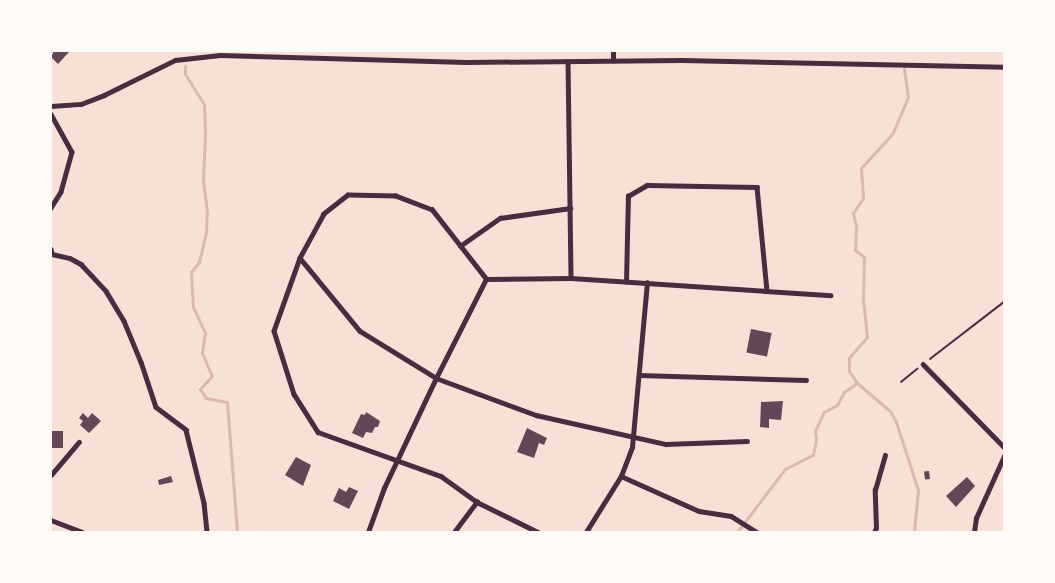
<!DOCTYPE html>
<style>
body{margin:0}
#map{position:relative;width:1055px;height:583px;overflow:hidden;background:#f7e1d7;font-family:Roboto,sans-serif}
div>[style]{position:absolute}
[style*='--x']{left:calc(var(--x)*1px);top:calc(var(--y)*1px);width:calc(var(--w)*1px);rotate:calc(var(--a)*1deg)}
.stream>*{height:3px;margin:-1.5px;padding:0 1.5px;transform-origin:1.5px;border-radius:1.5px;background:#dcb8b0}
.building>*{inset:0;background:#644757;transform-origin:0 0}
.path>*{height:1.5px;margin:-0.75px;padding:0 0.75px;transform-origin:0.75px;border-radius:0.75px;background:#4a2c40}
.minor>*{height:4.5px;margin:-2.25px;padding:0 2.25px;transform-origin:2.25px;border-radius:2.25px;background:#4a2c40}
span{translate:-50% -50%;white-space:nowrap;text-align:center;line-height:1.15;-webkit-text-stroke:6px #fffaf5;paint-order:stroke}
.frame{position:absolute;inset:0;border:52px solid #fffaf5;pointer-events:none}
</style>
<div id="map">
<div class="stream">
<i style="--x:185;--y:66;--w:8;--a:90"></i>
<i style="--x:185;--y:74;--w:36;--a:58"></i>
<i style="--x:204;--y:105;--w:29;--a:88"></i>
<i style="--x:205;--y:134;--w:46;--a:92.5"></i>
<i style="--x:203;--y:180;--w:32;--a:83"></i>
<i style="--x:207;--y:212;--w:20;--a:93"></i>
<i style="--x:206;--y:232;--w:31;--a:103"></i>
<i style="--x:199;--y:262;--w:13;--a:129"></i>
<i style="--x:191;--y:272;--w:35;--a:87"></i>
<i style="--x:193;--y:307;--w:29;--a:65"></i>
<i style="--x:205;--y:333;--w:20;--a:99"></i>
<i style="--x:202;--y:353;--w:25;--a:67"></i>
<i style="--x:212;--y:376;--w:18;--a:133"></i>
<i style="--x:200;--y:389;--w:11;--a:56"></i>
<i style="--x:206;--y:398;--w:21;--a:11"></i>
<i style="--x:227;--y:402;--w:130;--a:85.6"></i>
<i style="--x:904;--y:69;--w:28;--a:82"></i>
<i style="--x:908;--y:97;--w:39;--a:113"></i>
<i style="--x:893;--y:133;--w:47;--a:132.4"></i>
<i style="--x:861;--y:168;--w:30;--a:86"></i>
<i style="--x:863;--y:198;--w:18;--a:124"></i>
<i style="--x:853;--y:213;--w:13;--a:77"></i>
<i style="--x:856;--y:226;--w:24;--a:92"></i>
<i style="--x:855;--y:250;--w:11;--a:38"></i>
<i style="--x:864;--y:257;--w:42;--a:91.4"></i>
<i style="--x:863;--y:299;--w:38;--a:84"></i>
<i style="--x:867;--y:337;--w:28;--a:131"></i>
<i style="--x:849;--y:358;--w:13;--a:90"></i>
<i style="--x:849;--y:371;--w:14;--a:56"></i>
<i style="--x:857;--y:383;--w:43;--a:40.3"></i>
<i style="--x:890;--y:411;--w:13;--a:61"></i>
<i style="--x:896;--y:422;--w:71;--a:72.1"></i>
<i style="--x:918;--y:490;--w:42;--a:95.4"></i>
<i style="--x:737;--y:532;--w:79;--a:-52.7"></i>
<i style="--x:785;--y:469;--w:31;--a:-27"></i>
<i style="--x:813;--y:455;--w:16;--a:-79"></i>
<i style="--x:816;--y:439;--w:8;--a:-97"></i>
<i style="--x:815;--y:431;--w:21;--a:-65"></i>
<i style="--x:824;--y:412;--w:15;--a:-28"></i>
<i style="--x:837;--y:405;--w:15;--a:-62"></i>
<i style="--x:844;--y:392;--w:16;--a:-35"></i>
</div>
<div class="building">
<i style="clip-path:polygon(54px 51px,70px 51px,58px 64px,51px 57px)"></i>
<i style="left:751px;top:329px;width:21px;height:24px;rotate:11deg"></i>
<i style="clip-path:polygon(783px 401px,781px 420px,769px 419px,769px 428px,760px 427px,761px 402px)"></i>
<i style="clip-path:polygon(366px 412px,380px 421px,378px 427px,375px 427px,372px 433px,366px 432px,363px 438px,352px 433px,361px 414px,365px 415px)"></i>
<i style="clip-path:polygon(83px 413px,88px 418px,92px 413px,101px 421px,89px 433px,80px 425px,83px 421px,79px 418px)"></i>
<i style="clip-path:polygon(527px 428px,547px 438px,544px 445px,539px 443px,534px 458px,517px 452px)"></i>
<i style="left:52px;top:431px;width:11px;height:17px"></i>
<i style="clip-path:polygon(296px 457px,311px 465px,303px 486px,285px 475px)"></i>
<i style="left:929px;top:471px;width:8px;height:5px;rotate:83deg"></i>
<i style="clip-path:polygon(171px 476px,173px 482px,159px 485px,158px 480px)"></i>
<i style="clip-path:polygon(967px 477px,975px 486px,956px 507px,946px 496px)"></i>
<i style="clip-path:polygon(349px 487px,358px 491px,349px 509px,333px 501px,339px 488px,346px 492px)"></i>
</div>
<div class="path">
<i style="--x:930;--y:359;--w:93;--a:-37.6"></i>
<i style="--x:901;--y:382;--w:21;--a:-39"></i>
</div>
<div class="minor">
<i style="--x:568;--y:61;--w:217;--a:89.2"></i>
<i style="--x:613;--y:61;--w:10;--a:-90"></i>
<i style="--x:51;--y:106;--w:30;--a:-4"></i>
<i style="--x:81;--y:104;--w:25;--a:-21"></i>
<i style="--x:104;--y:95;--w:79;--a:-26.2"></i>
<i style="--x:175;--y:60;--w:45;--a:-6.3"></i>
<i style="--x:220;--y:55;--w:246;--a:1.6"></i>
<i style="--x:466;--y:62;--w:216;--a:-0.5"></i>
<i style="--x:682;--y:60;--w:322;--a:1.2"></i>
<i style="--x:51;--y:114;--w:43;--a:61.1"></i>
<i style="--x:72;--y:152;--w:41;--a:105.4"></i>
<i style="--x:61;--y:192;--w:19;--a:122"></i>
<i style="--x:460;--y:246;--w:49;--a:-35"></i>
<i style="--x:500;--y:218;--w:71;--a:-8.1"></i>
<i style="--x:51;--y:249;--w:5;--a:79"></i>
<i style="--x:52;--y:254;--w:18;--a:13"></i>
<i style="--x:70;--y:258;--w:13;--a:29"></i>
<i style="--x:81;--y:264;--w:37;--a:47"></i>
<i style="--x:106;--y:291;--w:35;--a:59"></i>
<i style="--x:124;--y:321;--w:44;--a:67.5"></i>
<i style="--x:141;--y:362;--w:47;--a:71.6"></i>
<i style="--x:156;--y:407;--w:38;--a:37"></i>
<i style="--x:186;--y:430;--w:75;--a:76.1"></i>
<i style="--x:204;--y:503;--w:29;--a:84"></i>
<i style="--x:300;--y:258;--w:94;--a:50.6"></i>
<i style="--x:360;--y:331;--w:89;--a:31.7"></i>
<i style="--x:436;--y:378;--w:107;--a:20.3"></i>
<i style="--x:536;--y:415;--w:133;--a:12.6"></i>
<i style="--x:666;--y:444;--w:81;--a:-2.1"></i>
<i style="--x:486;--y:279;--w:88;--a:-128"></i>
<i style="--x:432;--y:210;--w:39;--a:-159"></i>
<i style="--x:396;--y:196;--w:48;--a:-178.8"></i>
<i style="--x:348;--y:195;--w:31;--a:142"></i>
<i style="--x:324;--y:214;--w:50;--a:118.6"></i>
<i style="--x:300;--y:258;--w:77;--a:109.6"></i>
<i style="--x:274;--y:331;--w:66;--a:72.4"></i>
<i style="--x:294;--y:394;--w:45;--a:57.7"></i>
<i style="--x:318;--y:432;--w:131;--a:19.7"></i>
<i style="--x:441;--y:476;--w:44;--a:35.8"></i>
<i style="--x:477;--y:502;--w:68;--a:26.2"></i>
<i style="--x:626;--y:282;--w:86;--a:-88.7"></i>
<i style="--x:628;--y:196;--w:22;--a:-30"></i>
<i style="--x:647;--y:185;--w:110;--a:1"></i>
<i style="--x:757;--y:187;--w:104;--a:84.5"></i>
<i style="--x:923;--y:364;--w:116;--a:45.7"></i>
<i style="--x:639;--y:375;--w:167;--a:1.7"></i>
<i style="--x:51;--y:475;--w:43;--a:-49.7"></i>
<i style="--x:621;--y:476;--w:85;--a:24.2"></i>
<i style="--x:699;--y:511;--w:32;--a:9"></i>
<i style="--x:731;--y:516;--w:31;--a:32"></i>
<i style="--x:51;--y:520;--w:34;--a:21"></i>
<i style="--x:368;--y:532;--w:47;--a:-70"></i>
<i style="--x:384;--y:488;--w:122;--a:-64.7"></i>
<i style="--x:436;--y:378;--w:111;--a:-63.2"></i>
<i style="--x:486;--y:279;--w:85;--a:-0.7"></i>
<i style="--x:571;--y:278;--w:260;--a:3.8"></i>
<i style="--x:454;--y:532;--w:38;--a:-53"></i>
<i style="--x:586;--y:532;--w:66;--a:-58"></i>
<i style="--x:621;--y:476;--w:31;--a:-69"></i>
<i style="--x:632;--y:447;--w:165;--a:-84.8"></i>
<i style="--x:874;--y:532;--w:4;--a:-63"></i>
<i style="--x:876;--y:528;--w:38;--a:-92"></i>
<i style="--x:875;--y:490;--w:36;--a:-74"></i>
<i style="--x:974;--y:532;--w:14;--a:-82"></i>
<i style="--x:976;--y:518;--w:68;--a:-65.7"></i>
</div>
<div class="frame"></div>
</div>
